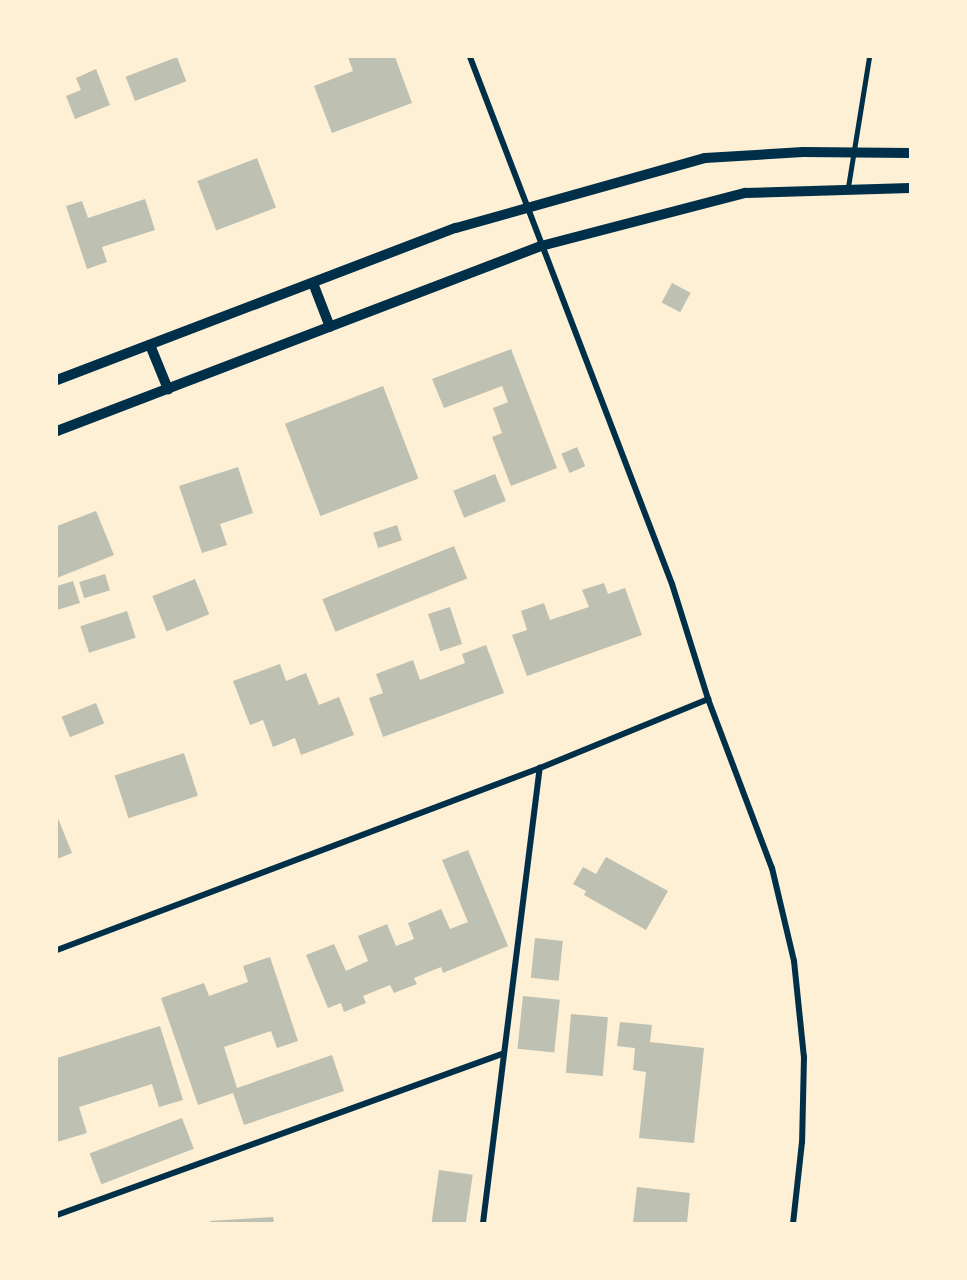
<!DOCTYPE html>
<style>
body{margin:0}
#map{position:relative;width:967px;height:1280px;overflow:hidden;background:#fdf0d5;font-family:"IBM Plex Serif",serif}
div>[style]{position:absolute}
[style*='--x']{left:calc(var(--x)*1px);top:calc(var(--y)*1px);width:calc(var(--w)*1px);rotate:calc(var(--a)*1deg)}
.building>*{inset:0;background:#bec0b2;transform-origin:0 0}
.service>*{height:4.5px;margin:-2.25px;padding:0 2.25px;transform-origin:2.25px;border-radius:2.25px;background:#003049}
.minor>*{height:6px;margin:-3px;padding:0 3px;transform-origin:3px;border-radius:3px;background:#003049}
.tertiary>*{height:10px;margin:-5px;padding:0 5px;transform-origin:5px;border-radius:5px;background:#003049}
span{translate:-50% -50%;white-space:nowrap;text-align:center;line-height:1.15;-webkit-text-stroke:5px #fdf0d5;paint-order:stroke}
.frame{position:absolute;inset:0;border:58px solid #fdf0d5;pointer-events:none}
</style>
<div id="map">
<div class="building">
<i style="left:177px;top:57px;width:26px;height:55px;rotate:69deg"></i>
<i style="clip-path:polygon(348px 57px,395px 57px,412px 103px,332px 133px,314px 86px,353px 71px)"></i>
<i style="clip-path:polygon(96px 69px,110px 105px,75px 119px,66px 96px,81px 90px,76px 78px)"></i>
<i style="left:257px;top:158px;width:53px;height:64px;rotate:69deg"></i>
<i style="clip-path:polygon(145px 199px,155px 230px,102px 247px,107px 262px,87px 269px,66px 206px,82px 201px,88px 218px)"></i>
<i style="left:672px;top:283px;width:21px;height:22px;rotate:28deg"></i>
<i style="clip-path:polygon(511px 349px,557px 468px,511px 486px,492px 437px,502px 433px,493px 408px,508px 402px,502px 386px,444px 408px,432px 379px)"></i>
<i style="left:383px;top:386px;width:99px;height:105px;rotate:69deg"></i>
<i style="left:577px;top:447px;width:21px;height:17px;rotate:67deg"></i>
<i style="clip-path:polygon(238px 467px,253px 513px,220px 524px,227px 545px,202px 553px,179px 486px)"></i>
<i style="left:495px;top:474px;width:29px;height:45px;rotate:68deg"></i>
<i style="clip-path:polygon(96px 511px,114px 555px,57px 578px,57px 526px)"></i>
<i style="left:397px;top:525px;width:16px;height:25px;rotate:72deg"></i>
<i style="left:454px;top:546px;width:35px;height:142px;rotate:68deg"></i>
<i style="left:105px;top:574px;width:17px;height:27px;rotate:73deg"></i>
<i style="left:195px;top:579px;width:38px;height:46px;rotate:68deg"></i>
<i style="clip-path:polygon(73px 581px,80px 603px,57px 610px,57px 586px)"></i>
<i style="clip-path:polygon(604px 583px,608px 594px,625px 588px,642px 635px,527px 676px,512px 635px,527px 630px,521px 611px,544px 603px,550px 620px,589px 607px,582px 590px)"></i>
<i style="left:450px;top:607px;width:39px;height:23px;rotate:72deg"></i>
<i style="left:127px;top:611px;width:28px;height:49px;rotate:72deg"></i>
<i style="clip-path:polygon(486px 645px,504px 693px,383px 737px,369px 698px,383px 693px,376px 674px,413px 660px,420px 680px,465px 663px,462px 654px)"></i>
<i style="clip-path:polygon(280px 664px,286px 681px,306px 673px,319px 705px,339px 697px,354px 735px,301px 755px,295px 738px,273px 747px,263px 720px,250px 725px,233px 681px)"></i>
<i style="left:96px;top:703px;width:22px;height:37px;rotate:68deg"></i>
<i style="left:184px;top:753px;width:45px;height:73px;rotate:72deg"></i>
<i style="clip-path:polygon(57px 816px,72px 853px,57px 859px)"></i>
<i style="clip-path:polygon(468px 850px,508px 946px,443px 973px,441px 967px,414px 978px,417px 984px,394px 993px,390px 985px,363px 996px,366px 1003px,344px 1012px,341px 1003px,328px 1008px,306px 955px,334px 944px,346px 971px,368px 961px,358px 936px,387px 924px,396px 946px,414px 939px,408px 923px,441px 909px,450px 929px,468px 922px,442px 860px)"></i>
<i style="clip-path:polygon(606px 857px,668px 891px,646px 930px,584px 895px,586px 891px,573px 884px,583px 867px,596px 874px)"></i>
<i style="left:535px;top:938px;width:28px;height:40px;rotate:6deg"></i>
<i style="clip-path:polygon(270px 957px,298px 1041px,277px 1048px,271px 1031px,224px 1047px,237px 1088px,332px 1055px,344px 1091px,244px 1125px,233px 1093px,198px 1105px,161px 998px,204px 983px,209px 996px,248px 982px,243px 966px)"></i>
<i style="left:523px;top:996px;width:37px;height:53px;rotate:6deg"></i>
<i style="left:571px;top:1014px;width:37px;height:59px;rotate:5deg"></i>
<i style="clip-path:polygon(620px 1022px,652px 1025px,650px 1042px,704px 1048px,694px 1143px,639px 1138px,646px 1072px,633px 1070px,635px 1048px,617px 1046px)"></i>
<i style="clip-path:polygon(160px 1026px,183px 1100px,159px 1107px,152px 1084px,79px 1107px,87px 1133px,57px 1142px,57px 1058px)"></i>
<i style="left:182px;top:1118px;width:33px;height:99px;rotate:69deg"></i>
<i style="left:439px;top:1170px;width:34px;height:53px;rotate:8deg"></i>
<i style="clip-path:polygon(637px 1187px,690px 1193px,687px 1223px,633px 1223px)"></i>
<i style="clip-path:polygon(273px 1217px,274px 1223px,210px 1223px,210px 1221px)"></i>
</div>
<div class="service">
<i style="--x:848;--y:187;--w:132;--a:-80.8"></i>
</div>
<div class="minor">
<i style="--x:470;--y:57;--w:564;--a:69.03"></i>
<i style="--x:672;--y:584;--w:121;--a:72.6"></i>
<i style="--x:708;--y:699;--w:181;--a:69.3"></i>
<i style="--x:772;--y:868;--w:96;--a:76.7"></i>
<i style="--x:794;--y:961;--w:97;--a:84.1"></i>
<i style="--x:804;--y:1057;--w:85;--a:91.3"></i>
<i style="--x:802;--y:1142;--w:81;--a:96.3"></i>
<i style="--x:57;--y:950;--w:516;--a:-20.65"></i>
<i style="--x:540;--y:768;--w:182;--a:-22.3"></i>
<i style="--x:57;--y:1215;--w:475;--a:-19.9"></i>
<i style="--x:483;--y:1223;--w:459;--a:-82.9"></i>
</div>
<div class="tertiary">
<i style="--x:313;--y:283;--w:47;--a:68.9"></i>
<i style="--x:150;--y:345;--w:48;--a:67.8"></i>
<i style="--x:57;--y:380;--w:427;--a:-20.9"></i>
<i style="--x:456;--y:228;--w:259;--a:-15.7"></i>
<i style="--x:705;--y:158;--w:98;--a:-3.5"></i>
<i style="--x:803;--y:152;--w:107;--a:0.5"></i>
<i style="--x:57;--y:431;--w:518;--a:-20.92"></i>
<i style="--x:541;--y:246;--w:211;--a:-14.6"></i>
<i style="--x:745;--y:193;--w:165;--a:-1.7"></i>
</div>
<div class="frame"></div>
</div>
